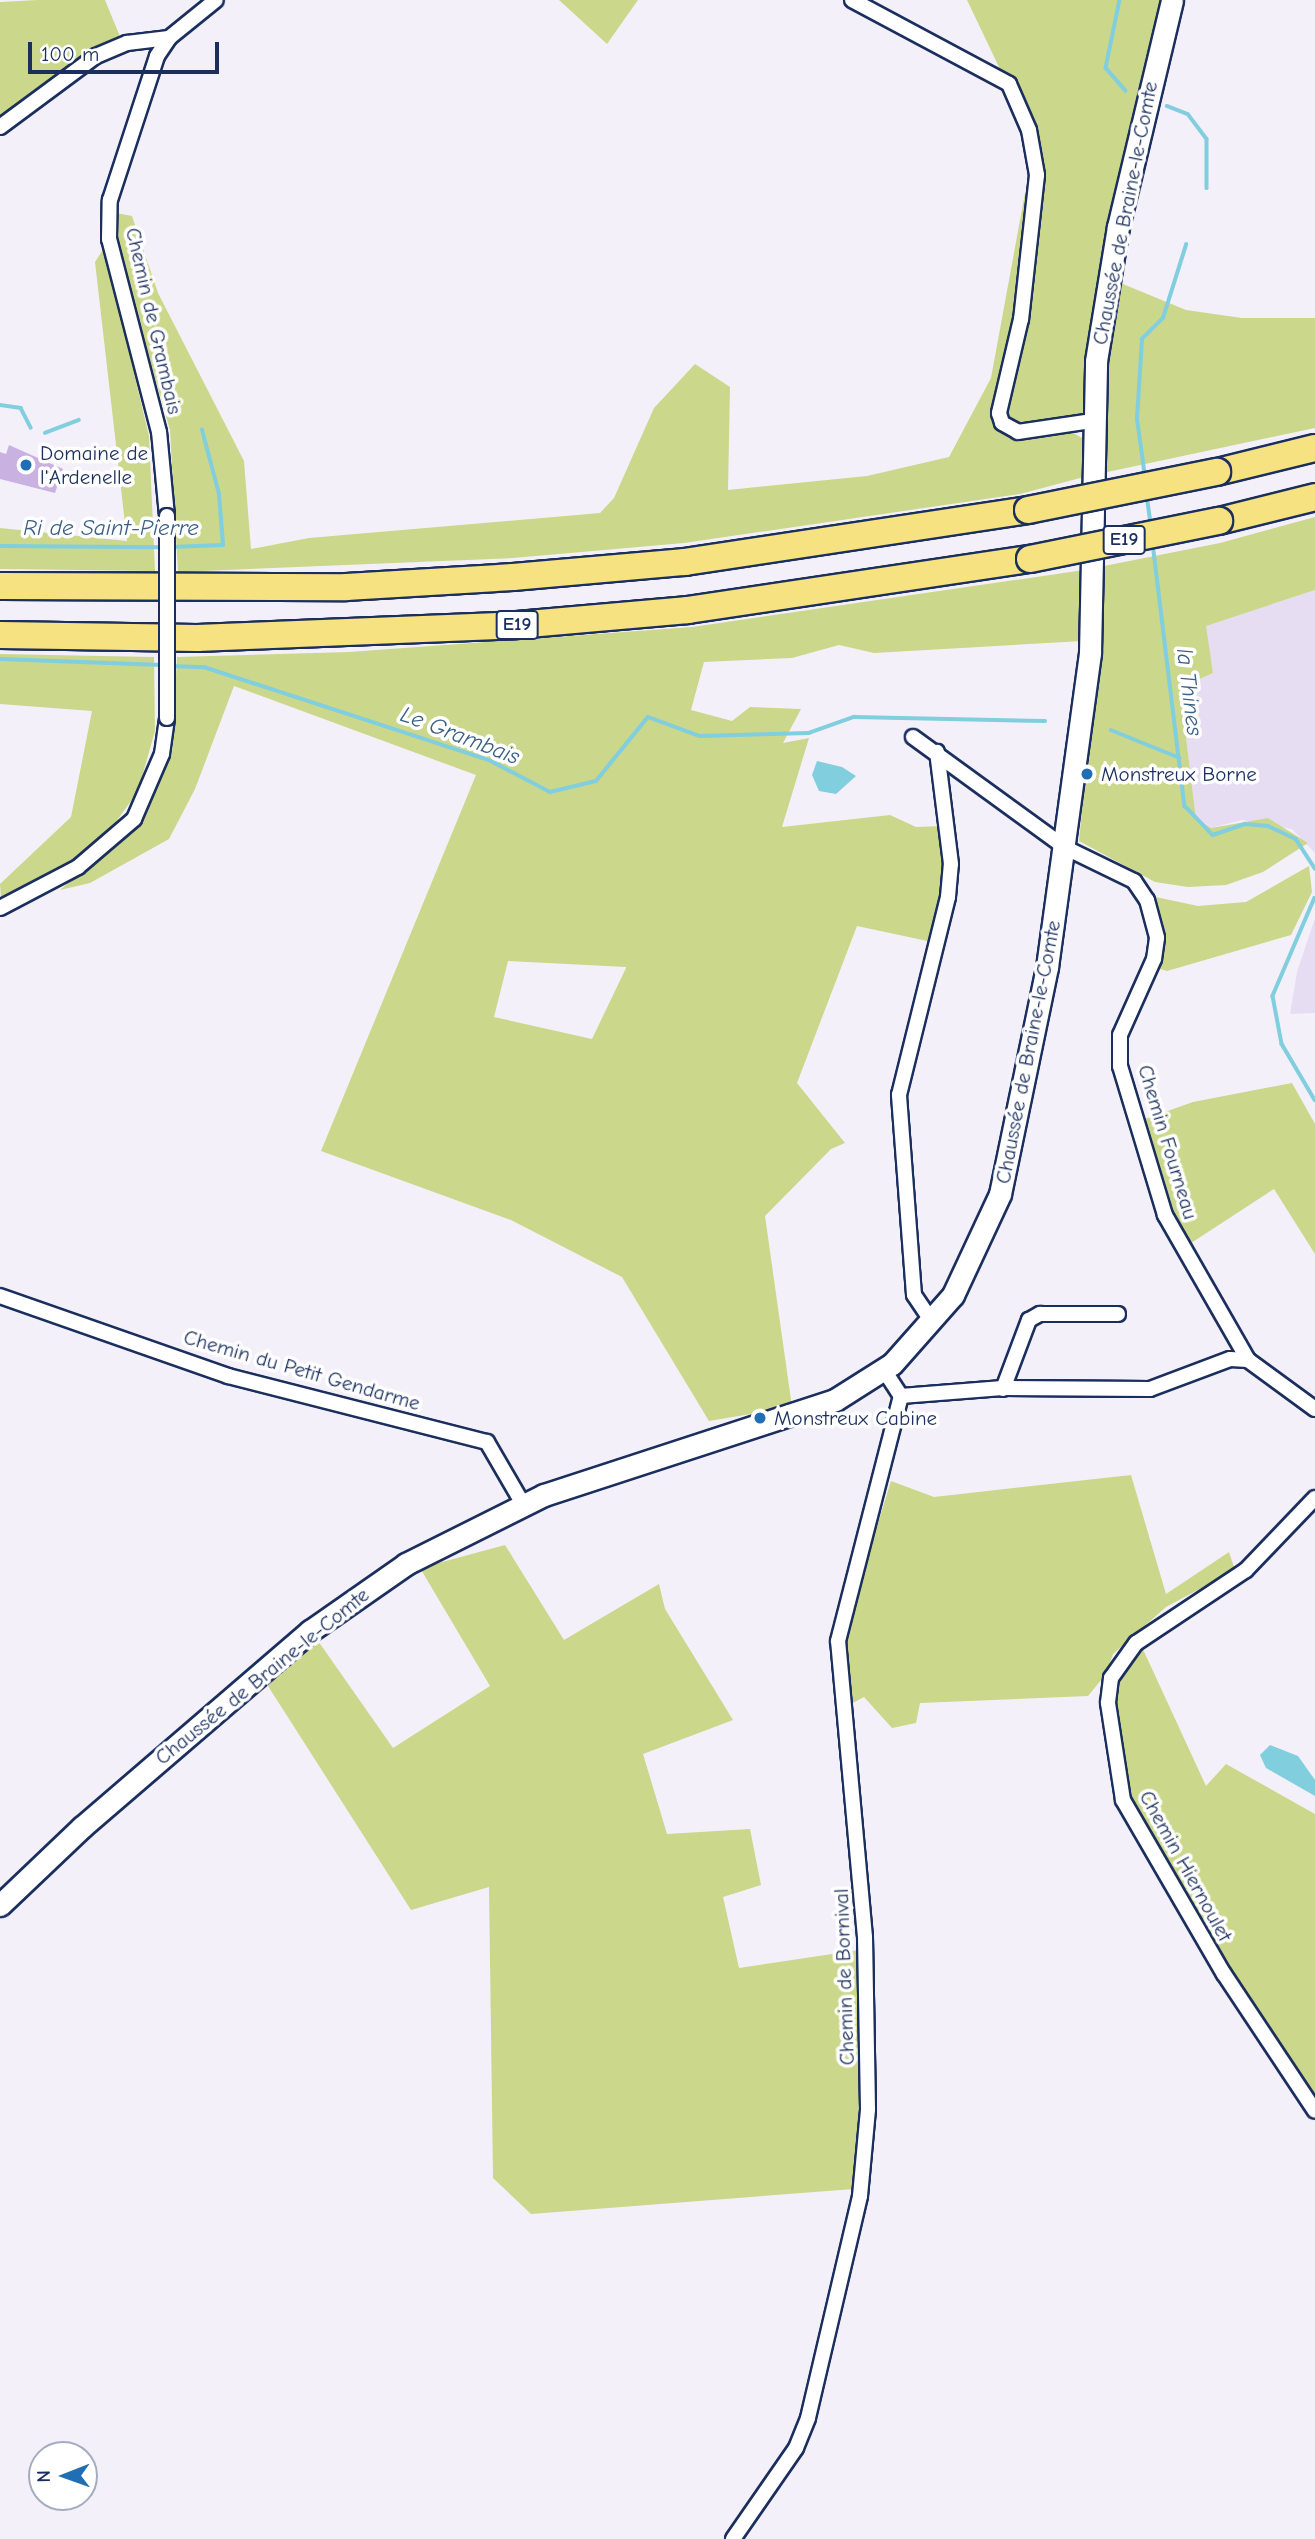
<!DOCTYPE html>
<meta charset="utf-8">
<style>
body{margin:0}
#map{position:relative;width:1315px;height:2539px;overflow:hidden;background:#f4f0f9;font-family:"Comic Neue",sans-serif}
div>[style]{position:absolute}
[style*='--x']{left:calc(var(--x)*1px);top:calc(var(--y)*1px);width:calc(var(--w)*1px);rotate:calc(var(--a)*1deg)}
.built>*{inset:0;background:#e7ddf2}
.green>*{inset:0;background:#cbd78a}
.water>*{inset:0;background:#80cede}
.stream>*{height:3.5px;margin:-1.75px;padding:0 1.75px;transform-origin:1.75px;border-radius:1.75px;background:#80cede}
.building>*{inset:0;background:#c9b2e2}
.roads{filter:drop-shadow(2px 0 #1b2f5e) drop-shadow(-2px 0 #1b2f5e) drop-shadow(0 2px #1b2f5e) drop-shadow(0 -2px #1b2f5e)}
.street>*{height:14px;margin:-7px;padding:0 7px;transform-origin:7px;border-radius:7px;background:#fff}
.secondary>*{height:21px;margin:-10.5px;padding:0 10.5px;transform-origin:10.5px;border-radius:10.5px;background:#fff}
.highway>*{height:26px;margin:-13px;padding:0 13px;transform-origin:13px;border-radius:13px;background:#f7e281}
.bridges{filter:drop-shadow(2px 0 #1b2f5e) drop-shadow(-2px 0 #1b2f5e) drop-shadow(0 2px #1b2f5e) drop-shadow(0 -2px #1b2f5e)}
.street-bridge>*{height:14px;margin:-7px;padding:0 7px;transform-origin:7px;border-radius:7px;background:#fff}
.highway-bridge>*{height:26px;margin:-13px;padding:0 13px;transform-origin:13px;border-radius:13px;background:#f7e281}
.dots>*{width:19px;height:19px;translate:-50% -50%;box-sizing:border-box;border:4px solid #fff;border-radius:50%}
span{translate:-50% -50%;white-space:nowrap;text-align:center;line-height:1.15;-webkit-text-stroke:7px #fff;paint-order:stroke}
.shield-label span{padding:2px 5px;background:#fff;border:2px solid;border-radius:5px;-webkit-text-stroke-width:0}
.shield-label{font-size:19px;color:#1b2f5e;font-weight:700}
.street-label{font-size:21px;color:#1b2f5e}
.poi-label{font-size:21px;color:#1b2f5e}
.left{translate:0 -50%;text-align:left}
.water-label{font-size:23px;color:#395f84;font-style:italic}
.north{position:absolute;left:28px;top:2441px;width:70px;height:70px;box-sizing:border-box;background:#fff;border:2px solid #a4acbf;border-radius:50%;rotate:269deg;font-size:19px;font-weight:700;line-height:28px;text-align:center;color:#1b2f5e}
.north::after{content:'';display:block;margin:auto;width:24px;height:32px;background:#1f6fb2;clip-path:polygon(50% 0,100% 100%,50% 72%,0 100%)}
.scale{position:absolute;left:28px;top:42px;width:191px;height:32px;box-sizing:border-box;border:4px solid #1b2f5e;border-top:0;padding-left:9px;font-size:21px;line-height:24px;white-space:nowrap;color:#1b2f5e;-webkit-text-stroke:5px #fff;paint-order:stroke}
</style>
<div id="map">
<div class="built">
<i style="clip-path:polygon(1315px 590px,1315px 853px,1292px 829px,1242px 820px,1211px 828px,1196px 819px,1180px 688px,1213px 673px,1205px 626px)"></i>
<i style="clip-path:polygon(1315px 918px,1315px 1013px,1290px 1014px,1297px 972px)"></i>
</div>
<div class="green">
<i style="clip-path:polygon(38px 0,105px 0,121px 39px,8px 124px,0 118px,0 2px)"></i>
<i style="clip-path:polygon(559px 0,638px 0,607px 44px)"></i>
<i style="clip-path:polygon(967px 0,1170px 0,1118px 282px,1186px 310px,1242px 318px,1315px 318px,1315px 428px,1098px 474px,1092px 421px,1000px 429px,1010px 438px,1070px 431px,1082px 438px,1084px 477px,1020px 494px,684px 543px,513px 558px,178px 572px,170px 430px,116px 243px,116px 213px,132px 216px,158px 293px,244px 461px,251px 549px,309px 538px,600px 513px,614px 498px,654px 408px,695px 364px,730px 387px,728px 490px,867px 476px,949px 457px,991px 378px,1025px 193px,1032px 184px,1036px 214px,1029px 130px)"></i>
<i style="clip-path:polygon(104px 248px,149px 436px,155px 571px,0 569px,0 528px,127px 541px,95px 262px)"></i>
<i style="clip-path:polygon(1315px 517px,1315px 590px,1206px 626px,1213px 673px,1180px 688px,1196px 819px,1211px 828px,1268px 818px,1308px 843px,1263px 872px,1226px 885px,1188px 887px,1155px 882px,1079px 841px,1095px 682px,1099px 567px,1220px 543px)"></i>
<i style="clip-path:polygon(evenodd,1084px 570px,1082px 641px,874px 653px,839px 645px,792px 658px,704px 662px,691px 710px,732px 721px,750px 707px,801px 709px,783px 743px,809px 738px,782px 827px,890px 815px,916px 827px,943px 826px,947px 863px,932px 942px,857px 926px,797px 1083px,845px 1143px,831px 1149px,765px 1216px,792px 1407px,709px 1421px,622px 1277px,511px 1220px,321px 1151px,476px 775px,234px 686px,195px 789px,169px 839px,90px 883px,60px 890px,140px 822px,157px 788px,172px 753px,177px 657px,349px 652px,692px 627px,1084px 570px,508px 961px,626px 967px,626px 968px,592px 1039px,494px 1017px,508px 961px)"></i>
<i style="clip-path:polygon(0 654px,154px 657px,155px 731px,138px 791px,103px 840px,54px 873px,1px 898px,0 884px,71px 817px,92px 711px,0 704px)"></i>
<i style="clip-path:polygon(1309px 866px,1312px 892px,1291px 935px,1167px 971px,1157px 968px,1151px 896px,1198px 906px,1246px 902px)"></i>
<i style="clip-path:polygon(1292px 1083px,1315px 1124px,1315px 1254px,1274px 1189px,1185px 1247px,1145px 1119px,1193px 1102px)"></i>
<i style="clip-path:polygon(1131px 1475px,1166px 1594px,1229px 1552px,1235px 1570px,1166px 1607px,1113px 1654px,1106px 1674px,1088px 1696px,920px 1703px,916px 1723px,892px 1728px,864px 1697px,851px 1704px,843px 1637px,891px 1481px,934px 1497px)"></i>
<i style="clip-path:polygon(505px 1545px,564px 1640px,659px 1584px,665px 1609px,733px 1720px,643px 1754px,667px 1834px,750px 1829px,761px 1885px,723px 1897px,739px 1968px,859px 1950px,862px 2051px,854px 2189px,531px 2214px,493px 2178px,489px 1887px,411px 1910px,268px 1686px,316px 1638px,393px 1748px,490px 1686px,420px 1568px)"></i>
<i style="clip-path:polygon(1141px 1645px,1206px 1786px,1226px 1764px,1315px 1814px,1315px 2106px,1294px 2065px,1219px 1963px,1128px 1802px,1112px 1710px,1115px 1680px)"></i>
</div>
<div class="water">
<i style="clip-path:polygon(817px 761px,842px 767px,856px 776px,836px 794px,819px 791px,812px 775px)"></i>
<i style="clip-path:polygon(1270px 1745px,1298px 1756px,1315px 1780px,1315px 1796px,1266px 1768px,1260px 1755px)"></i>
</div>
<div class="stream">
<i style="--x:1120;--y:0;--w:69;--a:101.6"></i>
<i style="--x:1106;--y:68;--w:30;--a:49"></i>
<i style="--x:1167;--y:106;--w:22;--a:21"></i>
<i style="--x:1188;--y:114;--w:31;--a:53"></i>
<i style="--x:1207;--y:139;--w:49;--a:90"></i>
<i style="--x:0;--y:405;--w:21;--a:8"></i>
<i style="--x:21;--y:408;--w:22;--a:63"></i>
<i style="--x:45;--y:433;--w:36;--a:-21"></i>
<i style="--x:1145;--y:477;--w:59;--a:-97.9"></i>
<i style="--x:1137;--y:419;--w:80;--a:-86.4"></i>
<i style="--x:1142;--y:339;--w:30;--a:-45"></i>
<i style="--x:1163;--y:318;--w:77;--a:-72.5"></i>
<i style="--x:1147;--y:495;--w:30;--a:82"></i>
<i style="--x:1153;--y:543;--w:265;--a:83.1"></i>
<i style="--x:1185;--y:806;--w:40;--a:46"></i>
<i style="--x:1213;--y:835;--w:34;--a:-19"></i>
<i style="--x:1245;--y:824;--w:23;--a:5"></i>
<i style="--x:1268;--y:826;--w:31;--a:25"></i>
<i style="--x:1296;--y:839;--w:35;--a:57"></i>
<i style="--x:0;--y:546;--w:163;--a:0.4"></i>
<i style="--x:171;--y:547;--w:52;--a:-2.2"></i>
<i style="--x:223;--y:545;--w:51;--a:-94.5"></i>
<i style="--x:219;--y:494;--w:66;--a:-104.9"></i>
<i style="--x:0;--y:659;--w:162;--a:2.1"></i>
<i style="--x:170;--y:666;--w:34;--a:2"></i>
<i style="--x:204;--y:667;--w:302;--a:18.1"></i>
<i style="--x:491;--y:761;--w:67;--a:27.7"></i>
<i style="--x:550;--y:792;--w:47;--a:-13.4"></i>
<i style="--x:596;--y:781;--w:82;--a:-50.9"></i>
<i style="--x:648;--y:717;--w:55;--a:20.1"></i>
<i style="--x:700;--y:736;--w:109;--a:-1.6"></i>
<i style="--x:809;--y:733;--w:48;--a:-19.6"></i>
<i style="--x:854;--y:717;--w:191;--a:1.2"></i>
<i style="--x:1111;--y:730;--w:74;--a:22.1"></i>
<i style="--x:1315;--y:898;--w:107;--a:113.2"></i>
<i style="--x:1273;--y:996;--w:49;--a:79.4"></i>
<i style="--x:1282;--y:1044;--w:65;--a:59.5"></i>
</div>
<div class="building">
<i style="clip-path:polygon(9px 445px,63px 469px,55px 493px,0 479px,0 452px,6px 454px)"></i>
</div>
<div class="roads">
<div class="street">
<i style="--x:852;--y:0;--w:178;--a:28.1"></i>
<i style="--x:1009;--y:84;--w:50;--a:66.5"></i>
<i style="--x:1029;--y:130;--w:46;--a:79.9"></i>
<i style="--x:1037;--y:175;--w:145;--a:96.3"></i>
<i style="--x:1021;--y:319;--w:97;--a:103.2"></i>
<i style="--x:999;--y:413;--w:10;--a:73"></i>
<i style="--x:1002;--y:423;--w:18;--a:29"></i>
<i style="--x:1018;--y:432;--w:75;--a:-8.5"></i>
<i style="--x:0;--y:127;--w:119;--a:-36.5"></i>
<i style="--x:96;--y:56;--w:34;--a:-23"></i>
<i style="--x:127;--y:43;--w:42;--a:-6.8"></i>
<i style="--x:167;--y:516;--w:84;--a:-95.4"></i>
<i style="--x:159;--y:432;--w:199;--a:-104.5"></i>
<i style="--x:109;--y:239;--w:39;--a:-89"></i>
<i style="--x:110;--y:200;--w:151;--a:-71.9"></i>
<i style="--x:157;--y:56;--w:22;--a:-56"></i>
<i style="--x:169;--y:38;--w:60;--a:-39"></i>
<i style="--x:913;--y:737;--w:189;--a:36"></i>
<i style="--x:1066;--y:848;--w:76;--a:25.9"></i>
<i style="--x:1134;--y:881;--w:23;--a:56"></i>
<i style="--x:1147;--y:900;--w:39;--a:75"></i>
<i style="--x:1157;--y:938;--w:21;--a:98"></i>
<i style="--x:1154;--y:959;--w:83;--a:114.1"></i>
<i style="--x:1120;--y:1035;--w:31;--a:90"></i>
<i style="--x:1120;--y:1066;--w:156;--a:73.2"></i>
<i style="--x:1165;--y:1215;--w:167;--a:60.2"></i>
<i style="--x:0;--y:908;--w:88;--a:-27.7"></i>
<i style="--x:78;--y:867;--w:74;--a:-40.6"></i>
<i style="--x:134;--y:819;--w:71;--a:-66.7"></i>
<i style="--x:162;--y:754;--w:36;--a:-82"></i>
<i style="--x:0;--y:1296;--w:242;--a:19.3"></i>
<i style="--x:228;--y:1376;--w:267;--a:14.3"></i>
<i style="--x:487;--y:1442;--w:72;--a:59.9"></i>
<i style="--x:933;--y:1323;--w:34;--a:-124"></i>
<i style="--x:914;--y:1295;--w:201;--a:-94.3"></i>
<i style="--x:899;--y:1095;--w:204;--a:-76.1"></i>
<i style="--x:948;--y:897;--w:33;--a:-85"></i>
<i style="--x:951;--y:864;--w:113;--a:-97.1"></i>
<i style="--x:884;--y:1370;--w:31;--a:57"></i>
<i style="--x:1003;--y:1389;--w:74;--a:-69.4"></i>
<i style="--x:1029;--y:1320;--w:13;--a:-29"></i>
<i style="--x:1040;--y:1314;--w:78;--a:0"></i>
<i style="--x:901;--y:1396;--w:102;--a:-4.5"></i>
<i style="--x:1003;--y:1388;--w:147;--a:0.4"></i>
<i style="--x:1150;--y:1389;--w:85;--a:-20.6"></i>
<i style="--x:1230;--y:1359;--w:18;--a:3"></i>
<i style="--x:1248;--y:1360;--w:83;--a:36.2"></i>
<i style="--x:1315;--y:1498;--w:100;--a:133.8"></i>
<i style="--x:1246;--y:1570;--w:132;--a:146.4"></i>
<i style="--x:1136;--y:1643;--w:43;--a:125.5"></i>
<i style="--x:1111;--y:1678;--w:25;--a:97"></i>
<i style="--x:1108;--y:1703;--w:98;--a:81.2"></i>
<i style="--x:1123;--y:1800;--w:201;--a:59.9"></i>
<i style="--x:1224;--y:1974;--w:164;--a:56.4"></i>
<i style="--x:733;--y:2539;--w:111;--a:-55.3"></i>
<i style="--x:796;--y:2448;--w:32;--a:-68"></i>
<i style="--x:808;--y:2418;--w:228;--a:-76.8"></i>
<i style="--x:860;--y:2196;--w:87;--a:-84.7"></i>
<i style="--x:868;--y:2109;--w:172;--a:-91"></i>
<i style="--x:865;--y:1937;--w:297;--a:-95.2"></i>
<i style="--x:838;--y:1641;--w:253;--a:-75.6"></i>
</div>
<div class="secondary">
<i style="--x:0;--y:1905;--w:113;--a:-43.6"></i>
<i style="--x:82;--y:1827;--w:301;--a:-40.7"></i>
<i style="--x:310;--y:1631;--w:117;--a:-34.9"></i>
<i style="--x:406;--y:1564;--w:154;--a:-26.6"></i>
<i style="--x:544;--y:1495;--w:306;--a:-18.1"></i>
<i style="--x:835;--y:1400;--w:67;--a:-32.3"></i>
<i style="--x:892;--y:1364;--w:92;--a:-48.5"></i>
<i style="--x:953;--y:1295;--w:111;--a:-65"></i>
<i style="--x:1000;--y:1194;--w:232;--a:-78.3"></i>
<i style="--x:1047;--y:967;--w:317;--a:-82.2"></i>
<i style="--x:1090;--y:653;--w:292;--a:-88.8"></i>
<i style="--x:1096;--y:361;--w:136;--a:-80.7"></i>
<i style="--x:1118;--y:227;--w:233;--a:-76.6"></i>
</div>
<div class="highway">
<i style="--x:1217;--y:472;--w:101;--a:-13.8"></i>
<i style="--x:1219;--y:521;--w:99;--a:-14"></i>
<i style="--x:0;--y:586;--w:346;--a:0.2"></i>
<i style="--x:346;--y:587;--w:167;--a:-3.4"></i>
<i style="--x:513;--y:577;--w:173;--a:-5"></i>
<i style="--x:685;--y:562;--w:347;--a:-8.6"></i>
<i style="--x:0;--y:635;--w:197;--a:0.9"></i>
<i style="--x:197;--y:638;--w:320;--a:-2.3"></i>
<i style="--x:517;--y:625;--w:172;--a:-5"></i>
<i style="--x:688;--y:610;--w:346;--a:-8.5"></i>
</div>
</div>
<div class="bridges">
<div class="street-bridge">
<i style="--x:167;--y:516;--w:202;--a:90"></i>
</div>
<div class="highway-bridge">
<i style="--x:1028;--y:510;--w:193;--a:-11.4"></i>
<i style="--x:1030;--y:559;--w:193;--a:-11.4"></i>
</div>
</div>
<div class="dots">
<i style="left:26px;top:465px;background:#1f6fb2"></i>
<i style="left:1087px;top:774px;background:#1f6fb2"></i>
<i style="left:760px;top:1418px;background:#1f6fb2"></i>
</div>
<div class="shield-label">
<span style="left:1124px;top:540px">E19</span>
<span style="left:517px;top:625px">E19</span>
</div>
<div class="street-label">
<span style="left:1125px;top:213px;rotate:-79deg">Chaussée de Braine-le-Comte</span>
<span style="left:154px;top:321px;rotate:77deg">Chemin de Grambais</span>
<span style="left:1028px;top:1052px;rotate:-79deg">Chaussée de Braine-le-Comte</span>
<span style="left:1168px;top:1142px;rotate:73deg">Chemin Fourneau</span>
<span style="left:302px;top:1370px;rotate:16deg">Chemin du Petit Gendarme</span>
<span style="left:262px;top:1676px;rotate:-39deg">Chaussée de Braine-le-Comte</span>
<span style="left:1186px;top:1866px;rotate:61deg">Chemin Hiernoulet</span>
<span style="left:844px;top:1977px;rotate:-92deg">Chemin de Bornival</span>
</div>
<div class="poi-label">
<span class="left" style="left:40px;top:465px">Domaine de<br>l'Ardenelle</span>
<span class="left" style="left:1101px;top:774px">Monstreux Borne</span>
<span class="left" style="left:774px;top:1418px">Monstreux Cabine</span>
</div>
<div class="water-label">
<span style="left:111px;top:528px">Ri de Saint-Pierre</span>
<span style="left:1189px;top:692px;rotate:83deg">la Thines</span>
<span style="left:460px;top:736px;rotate:21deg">Le Grambais</span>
</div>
<div class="north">N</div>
<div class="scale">100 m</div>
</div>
